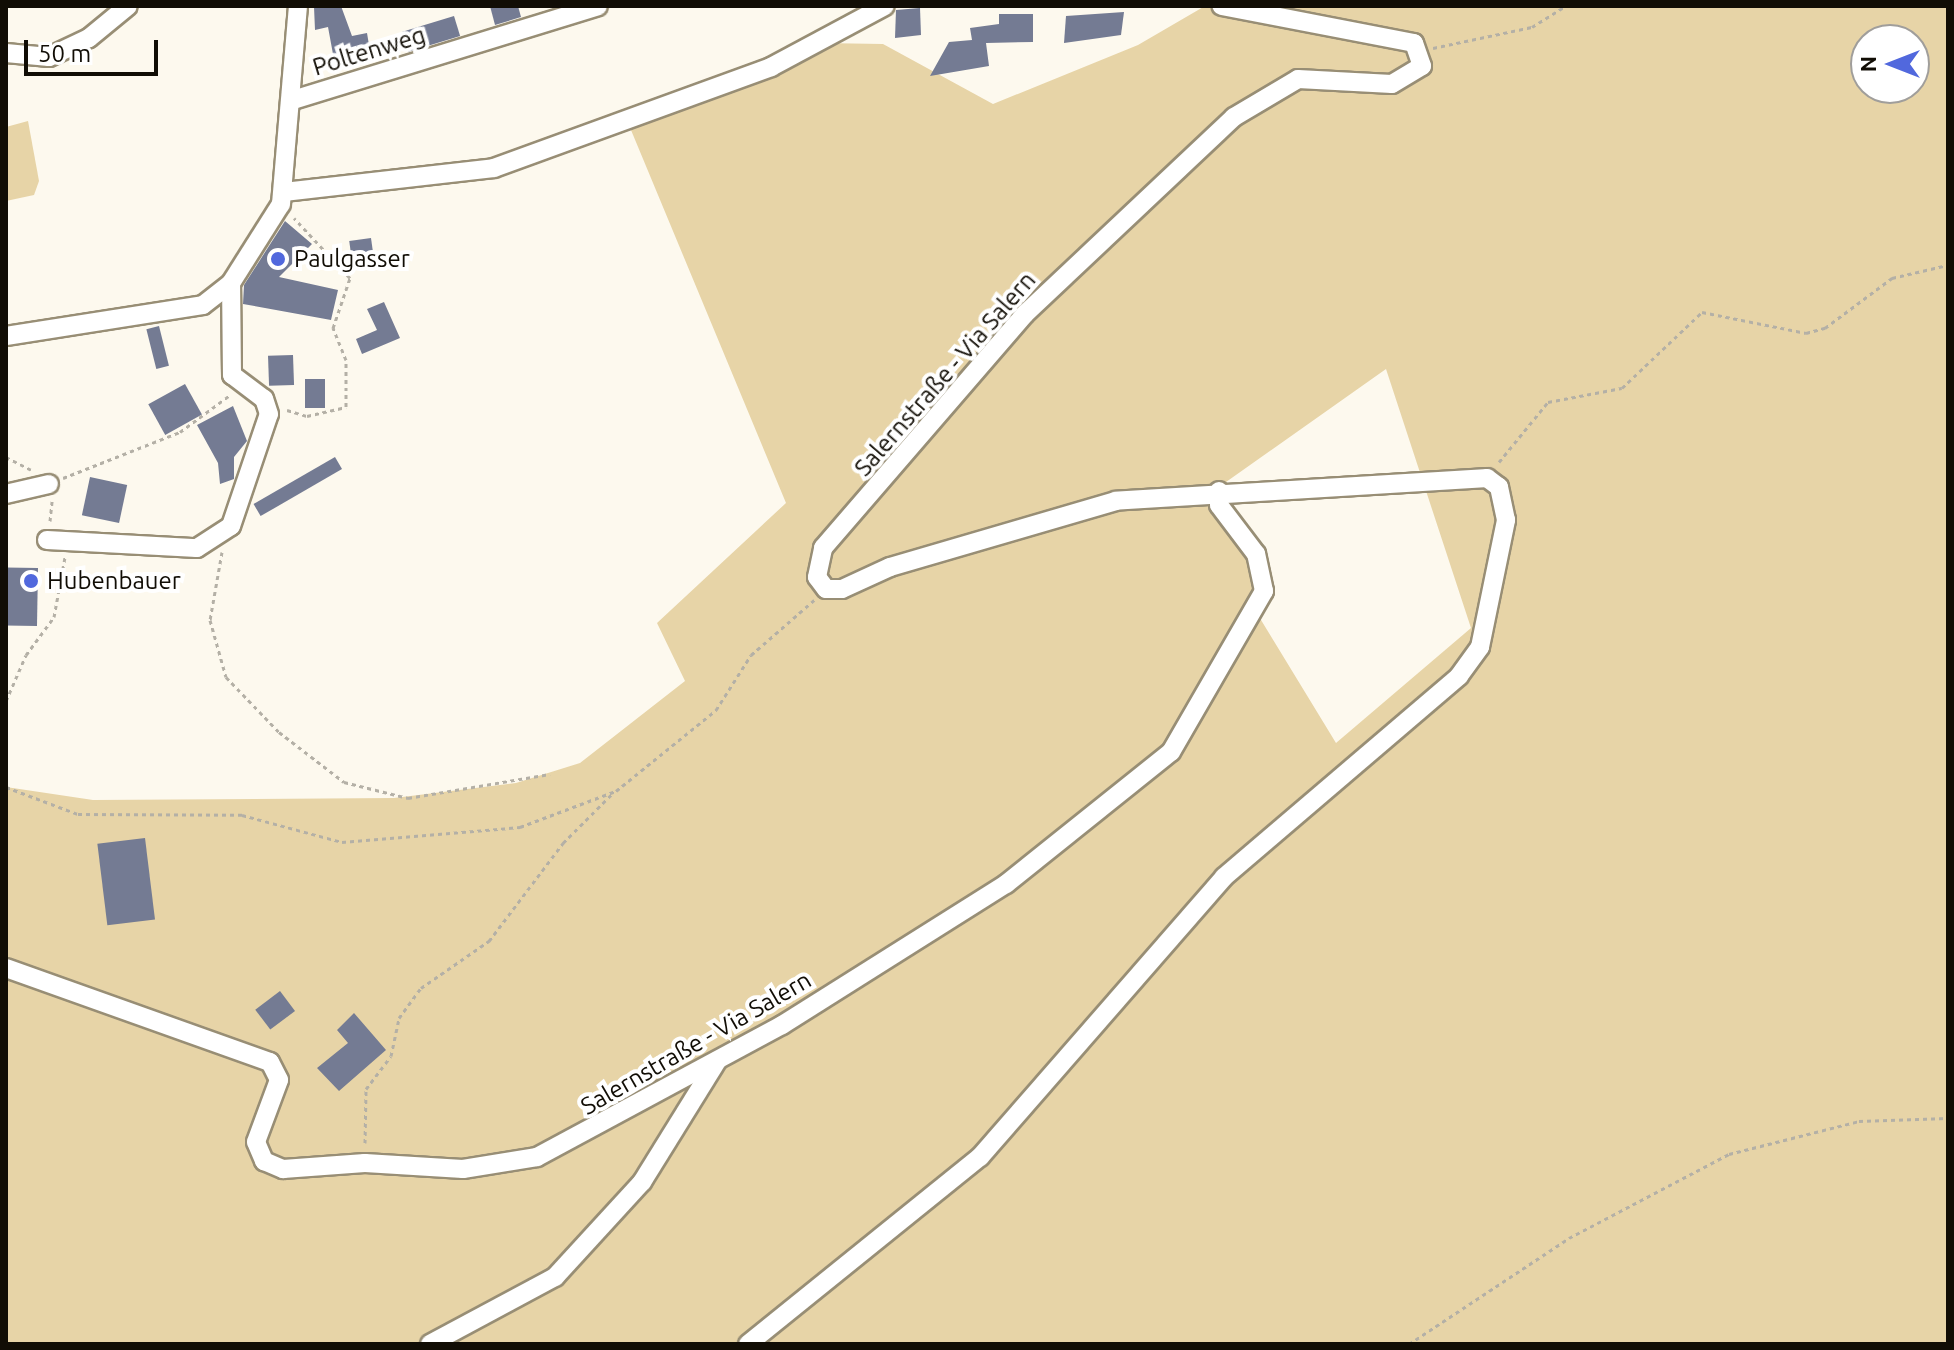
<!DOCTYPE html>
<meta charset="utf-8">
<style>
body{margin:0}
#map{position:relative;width:1954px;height:1350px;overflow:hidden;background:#fdf9ee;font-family:Ubuntu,sans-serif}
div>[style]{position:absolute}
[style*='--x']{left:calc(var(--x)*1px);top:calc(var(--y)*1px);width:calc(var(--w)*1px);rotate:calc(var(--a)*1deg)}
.green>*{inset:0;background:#e7d4a7}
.building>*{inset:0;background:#747b93;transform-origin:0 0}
.path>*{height:3px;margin-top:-1.5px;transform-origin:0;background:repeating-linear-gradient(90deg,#b4b0a6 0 4px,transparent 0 8px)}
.roads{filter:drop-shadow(2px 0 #988e75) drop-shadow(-2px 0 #988e75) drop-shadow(0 2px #988e75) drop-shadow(0 -2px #988e75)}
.minor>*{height:18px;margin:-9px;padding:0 9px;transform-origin:9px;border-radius:9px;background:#fff}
.dots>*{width:22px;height:22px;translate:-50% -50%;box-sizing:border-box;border:4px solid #fff;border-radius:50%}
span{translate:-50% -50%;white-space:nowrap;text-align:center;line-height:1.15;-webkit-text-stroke:8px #fff;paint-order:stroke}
.street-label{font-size:24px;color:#110d05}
.poi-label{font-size:24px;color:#110d05}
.left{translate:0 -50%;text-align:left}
.frame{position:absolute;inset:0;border:8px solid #110d05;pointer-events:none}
.north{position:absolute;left:1850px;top:24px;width:80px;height:80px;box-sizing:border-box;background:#fff;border:2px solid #a09e9b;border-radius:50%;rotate:270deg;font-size:22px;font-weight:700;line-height:32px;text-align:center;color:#110d05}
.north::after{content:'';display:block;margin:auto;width:28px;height:36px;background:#5168dd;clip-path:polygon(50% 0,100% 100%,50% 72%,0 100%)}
.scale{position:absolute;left:24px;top:40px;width:134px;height:36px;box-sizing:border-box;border:4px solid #110d05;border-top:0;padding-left:10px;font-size:24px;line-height:28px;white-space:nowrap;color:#110d05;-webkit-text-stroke:6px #fff;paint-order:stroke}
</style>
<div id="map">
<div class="green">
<i style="clip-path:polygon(evenodd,1205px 6px,1948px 6px,1948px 1344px,6px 1344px,6px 787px,93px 800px,394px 798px,516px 783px,580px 763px,685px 681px,657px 623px,786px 503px,626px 118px,822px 43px,883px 44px,993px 104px,1138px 45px,1205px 6px,1866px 40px,1914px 40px,1914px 88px,1866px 88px,1866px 40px,1205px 6px,1386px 369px,1471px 628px,1336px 743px,1261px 620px,1249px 549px,1223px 511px,1202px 499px,1386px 369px)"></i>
<i style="clip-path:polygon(28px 121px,39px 181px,34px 195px,6px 201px,6px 127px)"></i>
</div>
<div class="building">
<i style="clip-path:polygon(341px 6px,352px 36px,367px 33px,369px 45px,398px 41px,400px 53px,335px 65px,328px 27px,315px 30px,314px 7px)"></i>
<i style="clip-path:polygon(490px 6px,518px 6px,521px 17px,495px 25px)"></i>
<i style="clip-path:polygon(920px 8px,921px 35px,895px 38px,896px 10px)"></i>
<i style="clip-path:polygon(1124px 12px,1121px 35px,1064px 43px,1066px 16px)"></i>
<i style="clip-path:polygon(999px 14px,1033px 14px,1033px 42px,986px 43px,989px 66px,930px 76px,949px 42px,972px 40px,970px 28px,999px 24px)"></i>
<i style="left:454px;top:16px;width:21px;height:54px;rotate:73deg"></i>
<i style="clip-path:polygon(285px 221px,312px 244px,279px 277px,338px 290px,331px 320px,243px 304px,244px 285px)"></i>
<i style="left:371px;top:238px;width:22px;height:22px;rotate:82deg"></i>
<i style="clip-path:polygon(384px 302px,400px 338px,362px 354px,356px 339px,377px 330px,367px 309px)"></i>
<i style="left:159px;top:326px;width:41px;height:13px;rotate:76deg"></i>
<i style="left:293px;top:355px;width:30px;height:25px;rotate:88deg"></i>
<i style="left:325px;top:379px;width:29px;height:20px;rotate:90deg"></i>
<i style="left:185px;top:384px;width:35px;height:42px;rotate:61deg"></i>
<i style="clip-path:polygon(233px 406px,247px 441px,234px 457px,234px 479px,220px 484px,218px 463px,197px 425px)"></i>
<i style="left:335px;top:457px;width:14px;height:94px;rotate:60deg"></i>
<i style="left:90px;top:477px;width:38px;height:39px;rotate:12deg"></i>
<i style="left:38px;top:568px;width:58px;height:32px;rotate:91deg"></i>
<i style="left:145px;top:838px;width:82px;height:48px;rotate:83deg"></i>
<i style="left:280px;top:991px;width:25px;height:31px;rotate:53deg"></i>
<i style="clip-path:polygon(354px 1013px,386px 1050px,339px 1091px,317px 1068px,348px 1043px,337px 1030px)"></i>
</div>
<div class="path">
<i style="--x:1433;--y:48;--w:101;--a:-12"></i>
<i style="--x:1532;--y:27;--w:39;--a:-32"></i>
<i style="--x:287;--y:410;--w:21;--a:17"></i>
<i style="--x:307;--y:416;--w:40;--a:-13"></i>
<i style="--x:346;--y:407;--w:47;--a:-90"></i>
<i style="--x:346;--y:360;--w:35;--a:-112"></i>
<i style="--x:333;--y:328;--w:53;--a:-71.2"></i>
<i style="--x:350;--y:278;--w:82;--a:-133"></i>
<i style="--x:6;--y:457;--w:28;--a:27"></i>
<i style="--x:1499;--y:462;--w:77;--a:-50.8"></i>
<i style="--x:1548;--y:402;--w:75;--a:-10.7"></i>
<i style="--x:1622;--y:388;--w:110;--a:-43.5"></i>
<i style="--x:1702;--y:312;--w:106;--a:11.4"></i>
<i style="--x:1806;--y:333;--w:20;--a:-15"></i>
<i style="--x:1825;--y:328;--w:84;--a:-36.7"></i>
<i style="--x:1892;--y:278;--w:57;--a:-13.1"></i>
<i style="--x:63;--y:478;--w:126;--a:-21.5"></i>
<i style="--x:180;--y:432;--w:62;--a:-36.5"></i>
<i style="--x:50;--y:521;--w:20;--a:-84"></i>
<i style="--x:222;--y:552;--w:69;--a:100"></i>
<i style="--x:210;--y:620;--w:59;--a:74.3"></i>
<i style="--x:226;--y:677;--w:76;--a:46.1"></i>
<i style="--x:279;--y:732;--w:82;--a:37.6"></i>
<i style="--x:344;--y:782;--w:66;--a:14"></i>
<i style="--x:408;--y:798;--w:144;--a:-9.6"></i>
<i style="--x:6;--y:701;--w:50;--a:-66.5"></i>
<i style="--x:26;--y:655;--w:47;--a:-53.6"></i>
<i style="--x:54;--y:617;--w:61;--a:-79.6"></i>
<i style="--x:6;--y:787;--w:77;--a:20.6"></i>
<i style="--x:78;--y:814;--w:164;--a:0.3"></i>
<i style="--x:242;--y:815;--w:104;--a:15.1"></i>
<i style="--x:342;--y:842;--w:179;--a:-4.8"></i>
<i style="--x:520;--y:827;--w:103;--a:-20.6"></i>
<i style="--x:616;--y:791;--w:129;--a:-39"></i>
<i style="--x:716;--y:710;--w:65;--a:-57.5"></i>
<i style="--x:751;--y:655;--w:84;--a:-41.1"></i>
<i style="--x:365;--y:1143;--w:54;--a:-88.9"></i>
<i style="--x:366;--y:1089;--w:41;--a:-52.9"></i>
<i style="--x:391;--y:1056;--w:39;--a:-78"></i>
<i style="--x:399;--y:1018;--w:37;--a:-54"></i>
<i style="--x:421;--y:988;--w:83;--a:-34.7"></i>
<i style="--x:489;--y:941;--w:123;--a:-52.9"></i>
<i style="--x:563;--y:843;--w:71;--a:-45"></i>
<i style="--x:1409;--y:1344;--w:192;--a:-33.5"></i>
<i style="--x:1569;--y:1238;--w:181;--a:-27.7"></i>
<i style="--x:1729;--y:1154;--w:134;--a:-14.2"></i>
<i style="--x:1859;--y:1121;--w:89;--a:-1.9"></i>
</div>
<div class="roads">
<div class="minor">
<i style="--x:6;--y:53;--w:43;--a:5.3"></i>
<i style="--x:49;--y:57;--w:44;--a:-25.4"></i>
<i style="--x:89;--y:38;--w:50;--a:-39.4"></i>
<i style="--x:293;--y:100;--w:319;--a:-17.1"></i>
<i style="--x:284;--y:192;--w:211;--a:-6.5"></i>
<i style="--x:494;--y:168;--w:295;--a:-20"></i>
<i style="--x:771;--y:67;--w:129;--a:-28.2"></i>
<i style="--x:6;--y:336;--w:199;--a:-8.9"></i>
<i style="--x:203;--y:305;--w:36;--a:-38"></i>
<i style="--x:231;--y:283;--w:93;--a:-57.7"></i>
<i style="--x:281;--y:204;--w:199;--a:-85.1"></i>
<i style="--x:6;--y:494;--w:44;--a:-13.1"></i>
<i style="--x:47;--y:540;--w:150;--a:3.1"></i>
<i style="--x:197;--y:548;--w:40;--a:-32.9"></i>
<i style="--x:231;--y:526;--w:118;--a:-71.3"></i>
<i style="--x:269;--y:414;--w:16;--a:-108"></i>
<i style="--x:264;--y:399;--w:40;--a:-143"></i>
<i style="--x:232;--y:375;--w:92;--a:-90.6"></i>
<i style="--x:6;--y:968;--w:280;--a:19.6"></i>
<i style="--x:270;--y:1062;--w:20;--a:63"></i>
<i style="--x:279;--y:1080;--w:66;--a:110.4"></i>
<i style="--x:256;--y:1142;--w:21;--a:67"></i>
<i style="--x:264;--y:1161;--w:21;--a:23"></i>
<i style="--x:283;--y:1169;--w:82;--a:-4.2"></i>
<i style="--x:365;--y:1163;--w:98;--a:3.5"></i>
<i style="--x:463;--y:1169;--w:75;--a:-9.2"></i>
<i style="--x:537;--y:1157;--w:278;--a:-28.3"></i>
<i style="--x:782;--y:1025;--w:265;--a:-32.2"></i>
<i style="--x:1006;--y:884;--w:211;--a:-38.7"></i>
<i style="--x:1171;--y:752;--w:186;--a:-60"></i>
<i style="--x:1264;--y:591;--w:38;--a:-102"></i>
<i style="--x:1256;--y:554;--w:61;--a:-127.1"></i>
<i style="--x:1219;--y:505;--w:14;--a:-90"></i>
<i style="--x:430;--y:1344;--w:142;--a:-28.2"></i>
<i style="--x:555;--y:1277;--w:129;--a:-47.5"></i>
<i style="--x:642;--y:1182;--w:142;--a:-58.2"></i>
<i style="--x:748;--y:1344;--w:298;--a:-38.9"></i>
<i style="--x:980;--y:1157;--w:371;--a:-48.9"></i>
<i style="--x:1224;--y:877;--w:309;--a:-40.5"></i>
<i style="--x:1459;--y:676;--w:36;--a:-54"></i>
<i style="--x:1480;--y:647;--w:130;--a:-78.4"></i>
<i style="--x:1506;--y:520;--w:34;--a:-102"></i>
<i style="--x:1499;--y:487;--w:15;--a:-143"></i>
<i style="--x:1487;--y:478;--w:372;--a:176.5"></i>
<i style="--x:1116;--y:501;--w:235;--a:163.7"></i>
<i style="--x:890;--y:567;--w:53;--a:155.4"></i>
<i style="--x:842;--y:589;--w:16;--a:180"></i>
<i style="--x:826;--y:589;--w:15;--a:-127"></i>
<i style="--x:817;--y:577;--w:30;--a:-78"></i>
<i style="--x:823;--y:548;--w:309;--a:-49.2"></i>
<i style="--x:1025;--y:314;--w:287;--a:-43.3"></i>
<i style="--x:1234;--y:117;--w:74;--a:-30.7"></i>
<i style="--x:1298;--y:79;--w:94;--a:3"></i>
<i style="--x:1392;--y:84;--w:35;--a:-31"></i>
<i style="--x:1422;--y:66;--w:24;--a:-109"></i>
<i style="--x:1414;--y:43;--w:196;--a:-169.1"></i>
</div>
</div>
<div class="dots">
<i style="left:278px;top:259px;background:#5168dd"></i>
<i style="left:31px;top:581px;background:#5168dd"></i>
</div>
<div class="street-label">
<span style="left:369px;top:51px;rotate:-17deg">Poltenweg</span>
<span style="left:945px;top:374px;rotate:-49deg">Salernstraße - Via Salern</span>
<span style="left:696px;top:1043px;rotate:-30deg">Salernstraße - Via Salern</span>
</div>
<div class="poi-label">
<span class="left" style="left:294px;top:259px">Paulgasser</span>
<span class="left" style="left:47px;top:581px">Hubenbauer</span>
</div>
<div class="frame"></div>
<div class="north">N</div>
<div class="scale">50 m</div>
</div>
